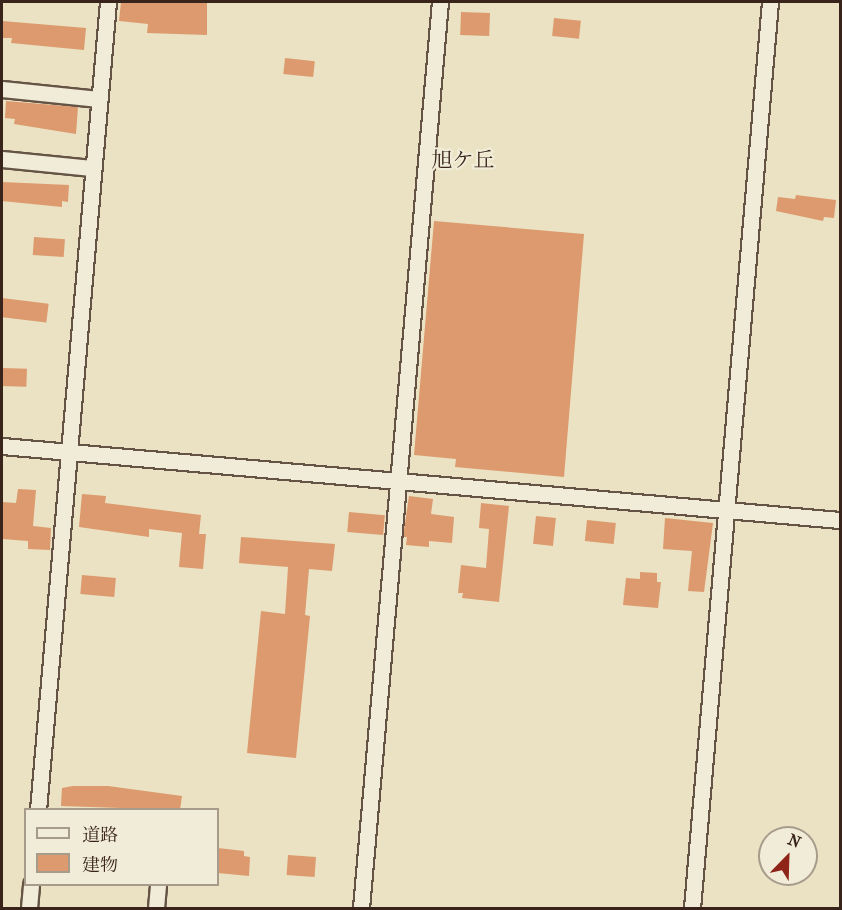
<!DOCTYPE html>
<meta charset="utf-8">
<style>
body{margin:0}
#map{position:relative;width:842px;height:910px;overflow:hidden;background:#eae2c2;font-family:"IM FELL French Canon","Noto Serif JP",serif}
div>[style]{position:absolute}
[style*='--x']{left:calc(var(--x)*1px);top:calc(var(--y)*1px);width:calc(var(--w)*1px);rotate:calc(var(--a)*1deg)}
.building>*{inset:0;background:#dc9a6e;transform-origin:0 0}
.roads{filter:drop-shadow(2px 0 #655445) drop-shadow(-2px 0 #655445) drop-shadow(0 2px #655445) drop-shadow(0 -2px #655445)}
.minor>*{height:15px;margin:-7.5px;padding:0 7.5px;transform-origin:7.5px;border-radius:7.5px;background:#f1ecd7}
span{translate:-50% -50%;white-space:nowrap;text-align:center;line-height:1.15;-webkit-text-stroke:4.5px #f1ecd7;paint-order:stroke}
.quarter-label{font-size:21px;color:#39241b}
.frame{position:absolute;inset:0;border:3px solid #39241b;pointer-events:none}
.legend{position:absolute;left:24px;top:808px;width:195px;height:78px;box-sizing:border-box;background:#f1ecd7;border:2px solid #a79c8c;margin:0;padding:8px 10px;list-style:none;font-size:18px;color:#39241b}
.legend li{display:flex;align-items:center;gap:12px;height:30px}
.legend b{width:30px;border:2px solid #a79c8c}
.north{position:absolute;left:758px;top:826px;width:60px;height:60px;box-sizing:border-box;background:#f1ecd7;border:2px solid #a79c8c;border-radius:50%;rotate:23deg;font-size:16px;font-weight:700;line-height:24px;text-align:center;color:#39241b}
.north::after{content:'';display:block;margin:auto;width:21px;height:27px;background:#8f2418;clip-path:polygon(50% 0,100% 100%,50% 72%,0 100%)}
</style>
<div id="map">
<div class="building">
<i style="clip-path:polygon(121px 2px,207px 2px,207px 35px,147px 33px,148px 24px,119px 21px)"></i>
<i style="left:461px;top:12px;width:29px;height:23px;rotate:2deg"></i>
<i style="left:554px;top:18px;width:27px;height:18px;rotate:6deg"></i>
<i style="clip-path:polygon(2px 21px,86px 28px,84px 50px,11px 43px,12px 38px,2px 38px)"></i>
<i style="left:285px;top:58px;width:30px;height:16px;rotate:6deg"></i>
<i style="clip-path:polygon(6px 101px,78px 107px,76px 134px,14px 124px,15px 119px,5px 118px)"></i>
<i style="clip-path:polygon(2px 182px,69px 185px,68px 202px,62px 201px,62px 207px,2px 201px)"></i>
<i style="clip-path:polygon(796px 195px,836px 200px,834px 218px,824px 217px,823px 221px,776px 211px,778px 197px,795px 199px)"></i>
<i style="clip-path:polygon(434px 221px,584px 234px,564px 477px,455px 467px,456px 459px,414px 455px)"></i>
<i style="left:34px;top:237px;width:31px;height:18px;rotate:4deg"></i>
<i style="left:2px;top:298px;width:47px;height:19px;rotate:7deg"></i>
<i style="left:2px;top:368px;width:25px;height:18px;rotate:2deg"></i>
<i style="clip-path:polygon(18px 489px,36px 490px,33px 526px,51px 528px,50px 550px,28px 549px,28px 541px,2px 539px,2px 502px,16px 503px)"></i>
<i style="clip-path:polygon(82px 494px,106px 496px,105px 503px,201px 515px,199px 534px,206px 534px,203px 569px,179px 567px,182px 533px,149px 529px,149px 537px,79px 527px)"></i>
<i style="clip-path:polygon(409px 496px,433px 499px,431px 514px,454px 517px,452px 543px,429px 541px,429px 547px,406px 545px,407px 537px,403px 537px)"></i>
<i style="clip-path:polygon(481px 503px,509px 506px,499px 602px,462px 598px,463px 593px,458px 593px,461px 565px,486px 568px,489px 529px,479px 528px)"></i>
<i style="left:349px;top:512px;width:36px;height:20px;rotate:5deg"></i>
<i style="left:536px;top:516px;width:20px;height:28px;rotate:6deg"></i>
<i style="clip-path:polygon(665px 518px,713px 523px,704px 592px,688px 591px,692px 551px,663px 549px)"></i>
<i style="left:587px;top:520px;width:29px;height:21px;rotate:6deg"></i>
<i style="clip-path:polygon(241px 537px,335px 544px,332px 571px,309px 569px,305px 615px,310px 616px,296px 758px,247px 753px,261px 611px,285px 614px,288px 567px,239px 563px)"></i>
<i style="clip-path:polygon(640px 572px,657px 573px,657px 582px,661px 582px,658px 608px,623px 605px,626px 578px,640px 579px)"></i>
<i style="left:82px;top:575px;width:34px;height:19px;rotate:5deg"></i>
<i style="clip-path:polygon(73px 786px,108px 786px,182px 796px,180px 810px,61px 806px,62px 788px)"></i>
<i style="clip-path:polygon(218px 848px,244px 851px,244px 856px,250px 857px,249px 876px,218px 873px)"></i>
<i style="left:288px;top:855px;width:28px;height:20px;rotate:4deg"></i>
</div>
<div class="roads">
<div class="minor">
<i style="--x:2;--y:89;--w:97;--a:5.9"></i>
<i style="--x:2;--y:159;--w:90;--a:5.7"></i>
<i style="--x:2;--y:446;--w:841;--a:5.05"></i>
<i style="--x:38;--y:810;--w:811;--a:-85.05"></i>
<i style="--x:29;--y:908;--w:24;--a:-85"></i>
<i style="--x:156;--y:908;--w:24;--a:-85"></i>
<i style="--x:361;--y:908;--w:909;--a:-85.02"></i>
<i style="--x:692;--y:908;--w:909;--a:-85.08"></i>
</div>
</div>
<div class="quarter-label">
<span style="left:463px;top:160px">旭ケ丘</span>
</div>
<div class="frame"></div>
<ul class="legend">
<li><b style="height:8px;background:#f1ecd7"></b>道路</li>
<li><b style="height:16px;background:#dc9a6e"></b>建物</li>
</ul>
<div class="north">N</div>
</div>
